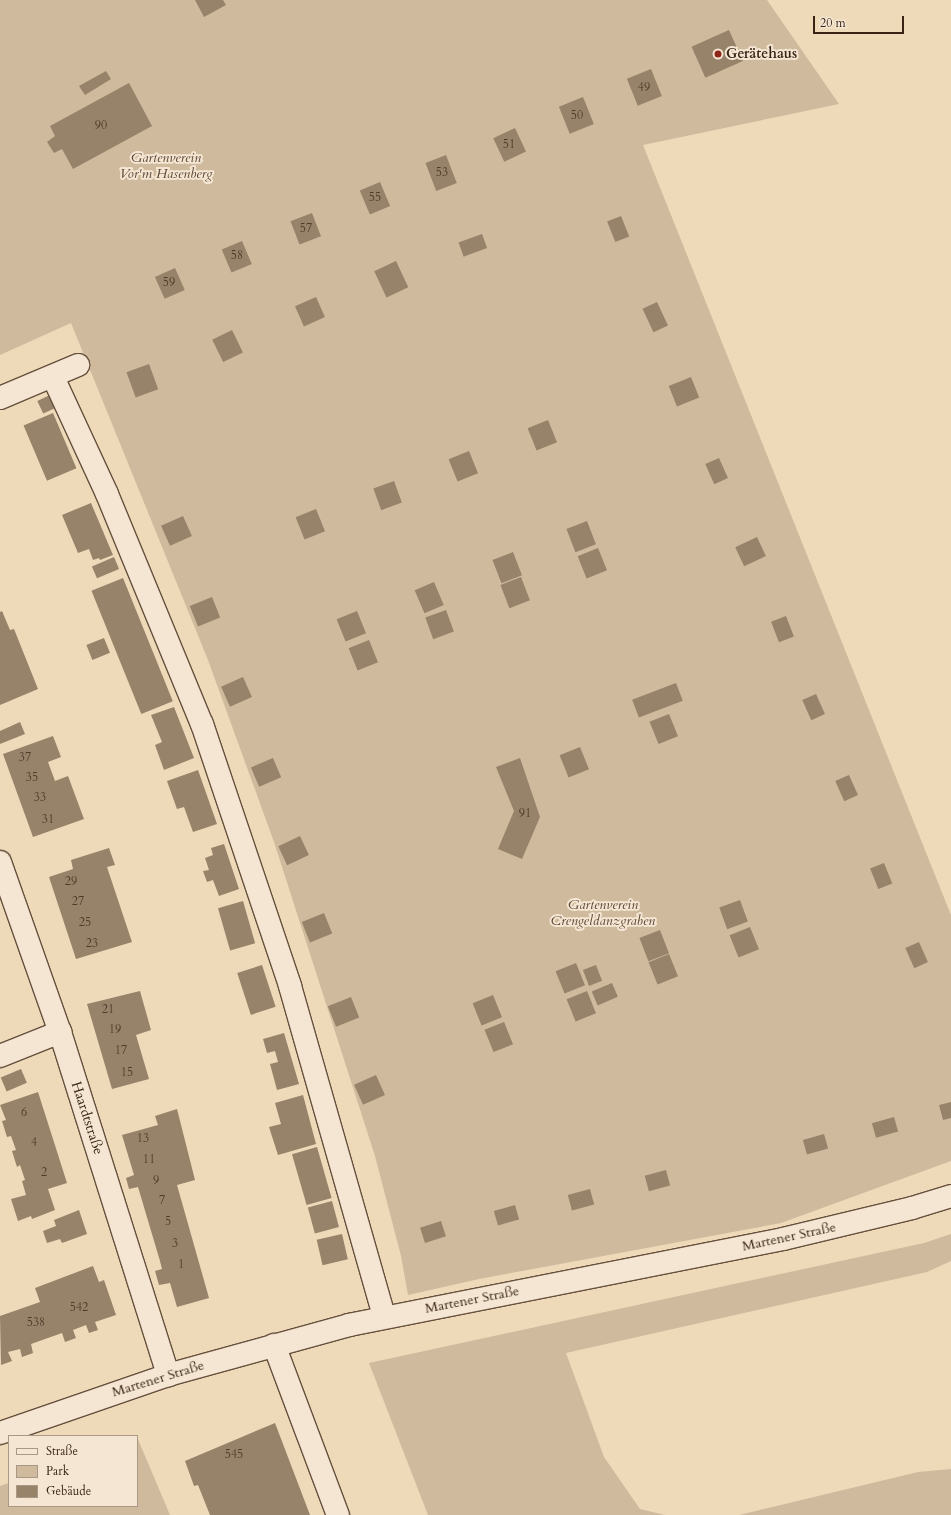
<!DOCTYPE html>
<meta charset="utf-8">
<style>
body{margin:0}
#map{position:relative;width:951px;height:1515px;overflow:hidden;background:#eed9b9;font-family:Cardo,serif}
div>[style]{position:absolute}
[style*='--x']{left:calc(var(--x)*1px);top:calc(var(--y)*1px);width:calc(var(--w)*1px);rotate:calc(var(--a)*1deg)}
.green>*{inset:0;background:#cfba9d}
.building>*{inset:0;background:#97826a;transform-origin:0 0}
.roads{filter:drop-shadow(1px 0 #66503d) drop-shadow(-1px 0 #66503d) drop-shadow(0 1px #66503d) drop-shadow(0 -1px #66503d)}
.minor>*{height:22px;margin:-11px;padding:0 11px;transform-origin:11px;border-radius:11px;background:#f4e6d2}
.dots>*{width:11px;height:11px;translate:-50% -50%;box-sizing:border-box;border:2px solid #f4e6d2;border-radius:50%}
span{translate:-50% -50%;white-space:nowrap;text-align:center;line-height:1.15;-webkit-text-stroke:4px #f4e6d2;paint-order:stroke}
.number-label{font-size:12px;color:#503b2a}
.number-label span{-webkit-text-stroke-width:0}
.poi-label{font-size:14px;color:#382314;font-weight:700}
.left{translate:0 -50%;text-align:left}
.park-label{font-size:14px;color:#5e4936;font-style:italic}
.street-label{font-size:14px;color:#382314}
.legend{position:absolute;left:8px;top:1435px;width:130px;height:72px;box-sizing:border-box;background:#f4e6d2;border:1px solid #a99886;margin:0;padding:5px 7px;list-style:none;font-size:12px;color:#382314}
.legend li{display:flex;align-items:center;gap:8px;height:20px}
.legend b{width:20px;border:1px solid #a99886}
.scale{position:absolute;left:813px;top:16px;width:91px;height:18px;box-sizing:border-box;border:2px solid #382314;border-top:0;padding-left:5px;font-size:12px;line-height:14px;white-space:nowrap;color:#382314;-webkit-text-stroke:3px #f4e6d2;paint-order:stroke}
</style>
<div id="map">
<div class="green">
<i style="clip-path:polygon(0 0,767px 0,839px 104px,643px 145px,951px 915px,951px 1161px,781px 1223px,479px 1279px,408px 1295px,401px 1256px,375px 1156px,274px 842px,208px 660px,71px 323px,0 355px)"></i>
<i style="clip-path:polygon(951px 1234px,951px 1261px,927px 1272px,566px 1353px,604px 1457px,640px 1509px,665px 1515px,428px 1515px,369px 1363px,924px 1243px)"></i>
<i style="clip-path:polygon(137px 1437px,170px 1515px,0 1515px,0 1486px,9px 1483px,9px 1506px,137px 1506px)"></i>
<i style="clip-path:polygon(951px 1469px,951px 1515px,739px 1515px,918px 1472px)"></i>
</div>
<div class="building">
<i style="clip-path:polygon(195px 0,223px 0,226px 5px,204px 17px)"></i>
<i style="left:729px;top:30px;width:34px;height:41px;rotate:66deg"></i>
<i style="left:651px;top:69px;width:29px;height:26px;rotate:68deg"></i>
<i style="clip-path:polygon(106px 71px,111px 79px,85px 95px,79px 86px)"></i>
<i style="clip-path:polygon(129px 83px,152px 126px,73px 169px,62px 149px,54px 153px,47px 142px,55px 136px,50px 126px)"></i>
<i style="left:583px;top:97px;width:29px;height:26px;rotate:68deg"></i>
<i style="left:515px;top:128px;width:26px;height:24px;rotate:65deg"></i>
<i style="left:446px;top:155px;width:30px;height:22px;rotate:69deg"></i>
<i style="left:380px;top:182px;width:26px;height:22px;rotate:67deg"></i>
<i style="left:312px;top:213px;width:25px;height:23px;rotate:69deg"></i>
<i style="left:621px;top:216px;width:22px;height:15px;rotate:68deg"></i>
<i style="left:482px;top:234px;width:15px;height:25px;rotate:70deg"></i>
<i style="left:242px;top:241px;width:25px;height:22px;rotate:67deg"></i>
<i style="left:396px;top:261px;width:29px;height:24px;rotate:65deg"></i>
<i style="left:175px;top:268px;width:24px;height:22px;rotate:66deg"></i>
<i style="left:316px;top:297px;width:22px;height:23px;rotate:66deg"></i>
<i style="left:657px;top:302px;width:26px;height:16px;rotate:65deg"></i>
<i style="left:232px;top:330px;width:25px;height:22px;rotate:64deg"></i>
<i style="left:149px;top:364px;width:27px;height:24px;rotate:70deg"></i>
<i style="left:691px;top:377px;width:22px;height:24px;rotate:68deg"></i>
<i style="left:50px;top:395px;width:14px;height:14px;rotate:65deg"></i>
<i style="left:53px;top:413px;width:60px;height:32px;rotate:67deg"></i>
<i style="left:548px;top:420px;width:24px;height:22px;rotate:68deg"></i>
<i style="left:469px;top:451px;width:24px;height:22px;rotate:68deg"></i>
<i style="left:719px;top:458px;width:22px;height:15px;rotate:66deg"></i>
<i style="left:394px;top:481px;width:23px;height:22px;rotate:70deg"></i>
<i style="clip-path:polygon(91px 503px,113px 555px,100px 560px,99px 558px,93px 560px,89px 549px,78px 553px,62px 515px)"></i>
<i style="left:316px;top:509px;width:24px;height:22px;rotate:68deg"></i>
<i style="left:183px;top:516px;width:22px;height:24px;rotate:66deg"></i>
<i style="left:587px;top:521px;width:25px;height:22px;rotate:69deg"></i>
<i style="left:757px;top:537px;width:21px;height:24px;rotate:65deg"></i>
<i style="left:598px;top:548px;width:24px;height:22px;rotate:68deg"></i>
<i style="left:513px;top:552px;width:25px;height:22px;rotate:69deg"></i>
<i style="left:114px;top:557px;width:13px;height:24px;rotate:67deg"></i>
<i style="left:521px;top:577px;width:25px;height:22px;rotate:69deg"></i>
<i style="left:123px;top:578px;width:133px;height:34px;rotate:68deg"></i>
<i style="left:434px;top:582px;width:25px;height:21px;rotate:67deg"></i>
<i style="left:212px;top:597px;width:22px;height:24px;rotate:68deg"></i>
<i style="left:446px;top:610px;width:23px;height:22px;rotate:70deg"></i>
<i style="clip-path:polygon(2px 611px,10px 630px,14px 629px,38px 689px,0 705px,0 612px)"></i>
<i style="left:357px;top:611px;width:24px;height:22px;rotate:68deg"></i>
<i style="left:786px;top:616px;width:22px;height:16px;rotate:69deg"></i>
<i style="left:104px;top:638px;width:16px;height:19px;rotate:68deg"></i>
<i style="left:369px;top:640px;width:24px;height:22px;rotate:68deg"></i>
<i style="left:243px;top:677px;width:22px;height:24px;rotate:66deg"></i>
<i style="left:676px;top:683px;width:19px;height:47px;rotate:69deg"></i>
<i style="left:816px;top:694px;width:22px;height:15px;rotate:66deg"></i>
<i style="clip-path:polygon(174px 707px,194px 758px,164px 770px,155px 745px,162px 742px,151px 715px)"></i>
<i style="left:669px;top:714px;width:24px;height:21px;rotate:68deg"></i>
<i style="clip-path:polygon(20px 722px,25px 734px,0 744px,0 731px)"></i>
<i style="clip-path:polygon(53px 736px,61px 757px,48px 762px,55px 781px,68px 776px,84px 819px,33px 837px,3px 754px)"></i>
<i style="left:580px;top:747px;width:24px;height:22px;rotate:68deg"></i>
<i style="left:273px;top:758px;width:21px;height:24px;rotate:67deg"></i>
<i style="clip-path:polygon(520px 758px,540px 817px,522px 859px,498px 849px,514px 811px,496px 767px)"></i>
<i style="clip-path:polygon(198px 770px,217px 824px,193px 832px,184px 807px,177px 809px,167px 781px)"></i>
<i style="left:849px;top:775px;width:22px;height:15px;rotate:66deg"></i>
<i style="left:300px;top:836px;width:21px;height:24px;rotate:65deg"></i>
<i style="clip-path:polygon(224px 844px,239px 889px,219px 896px,213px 880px,207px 882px,203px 871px,209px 870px,205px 858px,213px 855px,211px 848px)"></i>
<i style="clip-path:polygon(109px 848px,115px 865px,107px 867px,132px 942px,76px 959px,49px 877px,73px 869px,71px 860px)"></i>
<i style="left:884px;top:863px;width:22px;height:15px;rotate:68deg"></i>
<i style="left:740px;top:900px;width:23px;height:22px;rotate:70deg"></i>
<i style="left:243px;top:901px;width:44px;height:26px;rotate:74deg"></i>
<i style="left:324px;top:913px;width:22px;height:24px;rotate:68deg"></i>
<i style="left:750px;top:927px;width:24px;height:22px;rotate:68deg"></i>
<i style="left:660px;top:930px;width:25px;height:22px;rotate:69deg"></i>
<i style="left:919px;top:942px;width:22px;height:15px;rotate:66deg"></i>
<i style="left:669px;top:954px;width:24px;height:22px;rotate:68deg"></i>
<i style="left:576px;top:963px;width:24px;height:22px;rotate:68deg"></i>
<i style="left:262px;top:965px;width:44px;height:26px;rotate:72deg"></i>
<i style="left:596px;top:965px;width:17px;height:14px;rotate:69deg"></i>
<i style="left:612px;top:983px;width:15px;height:22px;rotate:67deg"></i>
<i style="clip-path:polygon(140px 991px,151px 1030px,136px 1035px,149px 1079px,112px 1089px,87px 1004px)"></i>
<i style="left:587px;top:991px;width:24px;height:22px;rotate:68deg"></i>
<i style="left:493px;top:995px;width:24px;height:22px;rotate:68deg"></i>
<i style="left:351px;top:997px;width:22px;height:25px;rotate:68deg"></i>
<i style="left:504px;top:1022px;width:24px;height:21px;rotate:68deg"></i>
<i style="clip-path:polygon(284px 1033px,299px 1084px,277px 1090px,270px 1064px,278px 1062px,275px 1051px,267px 1053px,263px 1039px)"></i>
<i style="left:21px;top:1069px;width:15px;height:22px;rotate:67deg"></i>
<i style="left:376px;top:1075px;width:22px;height:24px;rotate:66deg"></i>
<i style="clip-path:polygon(38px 1092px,67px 1183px,48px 1189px,55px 1210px,32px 1219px,31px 1216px,18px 1221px,11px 1199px,26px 1195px,22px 1181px,25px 1180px,20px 1165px,17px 1167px,12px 1151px,16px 1150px,11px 1136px,7px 1137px,2px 1121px,6px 1120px,0 1105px)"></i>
<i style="clip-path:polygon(303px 1095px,316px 1144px,278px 1155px,269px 1127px,281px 1124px,275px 1103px)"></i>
<i style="clip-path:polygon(951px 1102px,951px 1118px,943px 1120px,939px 1105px)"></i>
<i style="clip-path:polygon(177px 1109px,195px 1180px,177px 1185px,209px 1298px,177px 1307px,170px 1283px,159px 1285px,155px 1271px,162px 1269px,160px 1261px,138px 1187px,129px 1189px,126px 1178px,134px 1175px,122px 1135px,158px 1125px,155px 1116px)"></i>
<i style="left:894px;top:1117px;width:15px;height:23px;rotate:74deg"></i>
<i style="left:824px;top:1134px;width:15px;height:22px;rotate:74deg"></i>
<i style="left:317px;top:1147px;width:53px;height:26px;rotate:74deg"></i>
<i style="left:666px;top:1170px;width:16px;height:22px;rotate:75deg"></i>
<i style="left:590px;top:1189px;width:16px;height:23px;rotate:75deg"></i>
<i style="left:332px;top:1201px;width:27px;height:25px;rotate:75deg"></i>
<i style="left:515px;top:1205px;width:15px;height:22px;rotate:74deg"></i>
<i style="clip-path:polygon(79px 1210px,87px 1234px,62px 1243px,60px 1239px,47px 1243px,43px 1231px,56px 1226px,54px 1220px)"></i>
<i style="left:441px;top:1221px;width:16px;height:22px;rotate:72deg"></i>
<i style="left:342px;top:1234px;width:26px;height:26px;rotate:77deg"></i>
<i style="clip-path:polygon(93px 1266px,99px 1282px,104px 1280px,116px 1315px,95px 1322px,98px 1330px,89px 1333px,86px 1325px,73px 1330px,76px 1338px,65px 1342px,62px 1333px,31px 1344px,33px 1353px,22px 1357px,20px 1349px,8px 1352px,12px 1361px,1px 1365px,0 1316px,40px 1302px,35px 1288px)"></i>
<i style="clip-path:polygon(275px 1423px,310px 1515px,210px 1515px,198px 1485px,194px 1486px,185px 1461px)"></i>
</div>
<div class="roads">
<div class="minor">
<i style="--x:53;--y:377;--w:129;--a:65.2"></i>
<i style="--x:107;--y:494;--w:249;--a:67.6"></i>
<i style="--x:202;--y:724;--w:276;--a:71.4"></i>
<i style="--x:290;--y:986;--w:344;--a:74.1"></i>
<i style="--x:0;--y:398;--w:85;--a:-22.9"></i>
<i style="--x:0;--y:862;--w:180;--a:70.6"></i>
<i style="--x:60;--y:1032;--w:360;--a:72.5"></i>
<i style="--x:0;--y:1056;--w:65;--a:-21.8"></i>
<i style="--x:274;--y:1345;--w:182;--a:69.4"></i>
<i style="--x:0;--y:1433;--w:178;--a:-19"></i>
<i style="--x:168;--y:1375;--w:188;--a:-15.4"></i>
<i style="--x:349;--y:1325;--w:442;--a:-11.2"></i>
<i style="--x:783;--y:1239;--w:133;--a:-13.5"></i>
<i style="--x:912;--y:1208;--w:41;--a:-17.1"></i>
</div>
</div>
<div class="dots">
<i style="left:718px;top:54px;background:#8f2418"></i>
</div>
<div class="number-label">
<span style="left:644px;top:88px">49</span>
<span style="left:577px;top:116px">50</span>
<span style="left:101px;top:126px">90</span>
<span style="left:509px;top:145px">51</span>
<span style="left:442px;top:173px">53</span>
<span style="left:375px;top:198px">55</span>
<span style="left:306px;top:229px">57</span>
<span style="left:237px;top:256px">58</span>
<span style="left:169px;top:283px">59</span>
<span style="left:25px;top:758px">37</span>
<span style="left:32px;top:778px">35</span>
<span style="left:40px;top:798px">33</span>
<span style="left:525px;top:814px">91</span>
<span style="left:48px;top:820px">31</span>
<span style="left:71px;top:882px">29</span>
<span style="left:78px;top:902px">27</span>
<span style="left:85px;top:923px">25</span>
<span style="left:92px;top:944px">23</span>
<span style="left:108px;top:1010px">21</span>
<span style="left:115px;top:1030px">19</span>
<span style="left:121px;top:1051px">17</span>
<span style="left:127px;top:1073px">15</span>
<span style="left:24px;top:1113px">6</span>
<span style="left:143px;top:1139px">13</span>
<span style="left:34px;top:1143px">4</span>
<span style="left:149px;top:1160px">11</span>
<span style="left:44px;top:1173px">2</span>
<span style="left:156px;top:1181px">9</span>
<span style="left:162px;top:1201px">7</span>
<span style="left:168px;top:1222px">5</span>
<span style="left:175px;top:1244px">3</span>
<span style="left:181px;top:1265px">1</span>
<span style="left:79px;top:1308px">542</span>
<span style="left:36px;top:1323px">538</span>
<span style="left:234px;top:1455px">545</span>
</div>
<div class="poi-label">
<span class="left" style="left:726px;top:54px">Gerätehaus</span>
</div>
<div class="park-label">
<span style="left:166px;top:166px">Gartenverein<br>Vor'm Hasenberg</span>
<span style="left:603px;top:913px">Gartenverein<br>Crengeldanzgraben</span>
</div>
<div class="street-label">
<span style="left:87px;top:1118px;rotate:72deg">Haardtstraße</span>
<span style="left:789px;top:1237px;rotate:-12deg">Martener Straße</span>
<span style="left:472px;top:1300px;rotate:-11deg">Martener Straße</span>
<span style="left:158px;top:1379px;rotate:-17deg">Martener Straße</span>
</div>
<ul class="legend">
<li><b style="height:5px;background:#f4e6d2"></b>Straße</li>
<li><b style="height:11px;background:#cfba9d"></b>Park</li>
<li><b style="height:11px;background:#97826a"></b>Gebäude</li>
</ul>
<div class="scale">20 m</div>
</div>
